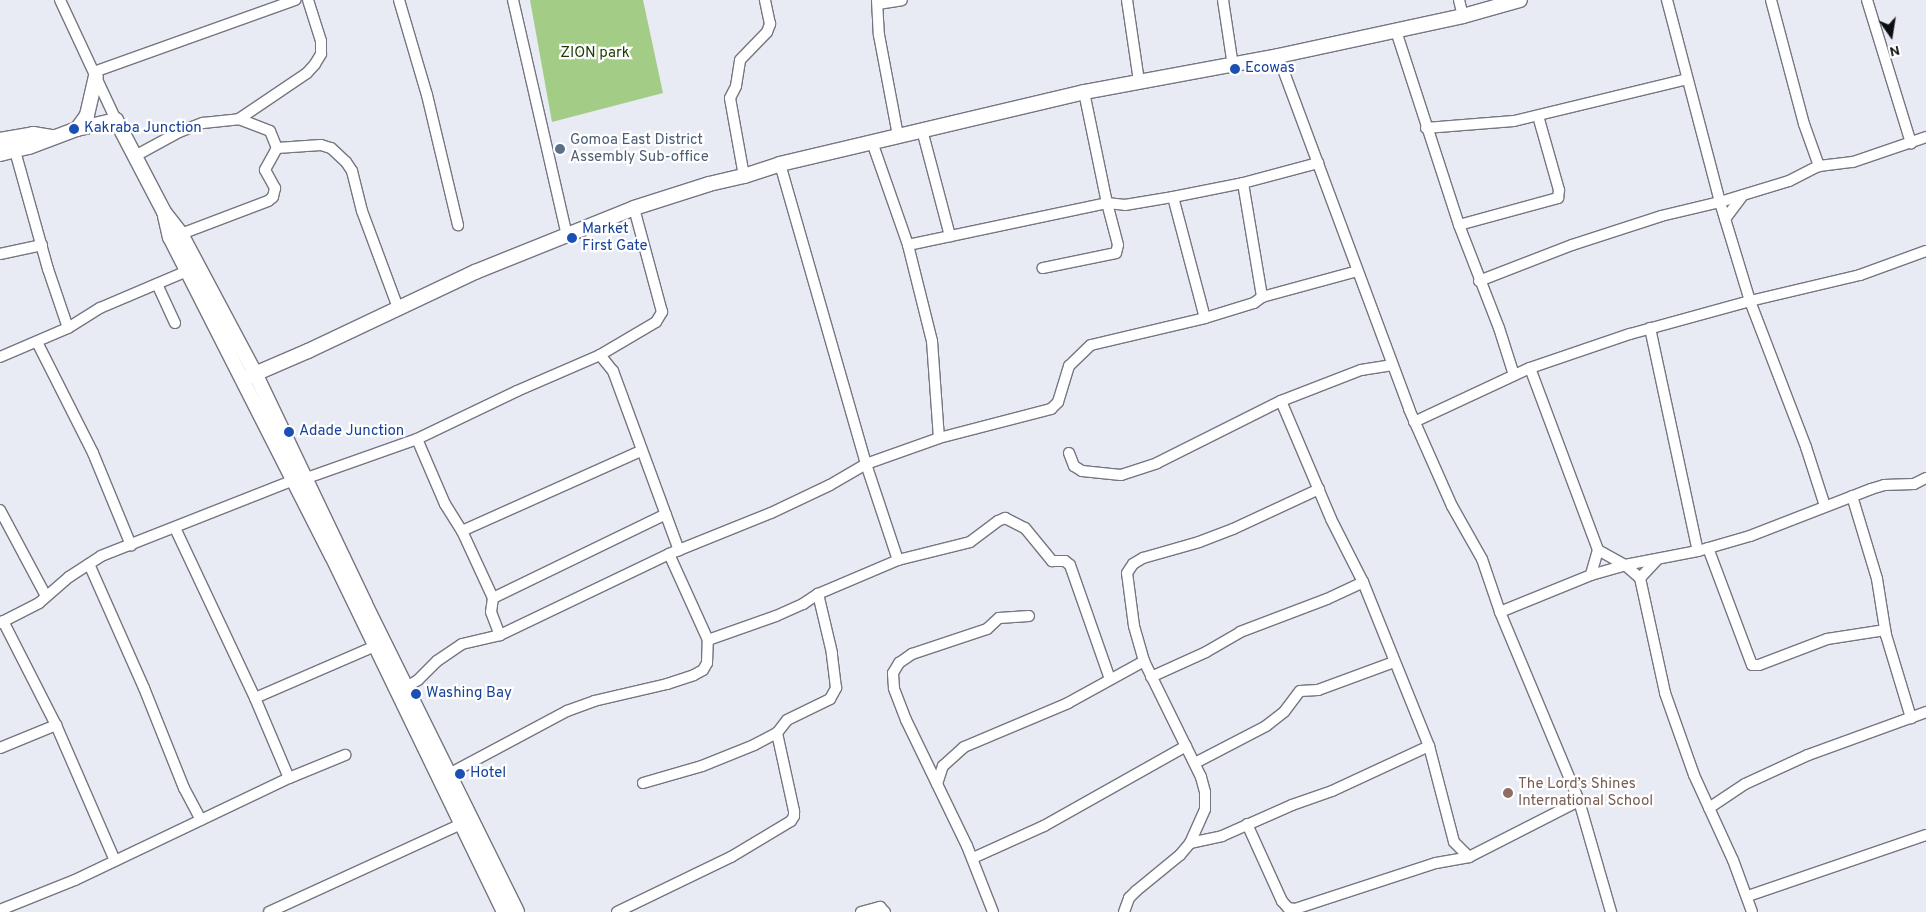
<!DOCTYPE html>
<meta charset="utf-8">
<style>
body{margin:0}
#map{position:relative;width:1926px;height:912px;overflow:hidden;background:#e8eaf4;font-family:Overpass,sans-serif}
div>[style]{position:absolute}
[style*='--x']{left:calc(var(--x)*1px);top:calc(var(--y)*1px);width:calc(var(--w)*1px);rotate:calc(var(--a)*1deg)}
.green>*{inset:0;background:#a3cd87}
.roads{filter:drop-shadow(1px 0 #757680) drop-shadow(-1px 0 #757680) drop-shadow(0 1px #757680) drop-shadow(0 -1px #757680)}
.minor>*{height:10px;margin:-5px;padding:0 5px;transform-origin:5px;border-radius:5px;background:#fff}
.tertiary>*{height:14px;margin:-7px;padding:0 7px;transform-origin:7px;border-radius:7px;background:#fff}
.dots>*{width:14px;height:14px;translate:-50% -50%;box-sizing:border-box;border:2px solid #fff;border-radius:50%}
span{translate:-50% -50%;white-space:nowrap;text-align:center;line-height:1.15;-webkit-text-stroke:4.5px #fff;paint-order:stroke}
.park-label{font-size:15px;color:#1d3b00}
.transit-label{font-size:15px;color:#164399}
.left{translate:0 -50%;text-align:left}
.service-label{font-size:15px;color:#4e5e75}
.education-label{font-size:15px;color:#785e54}
.north{position:absolute;left:1866px;top:10px;width:50px;height:50px;-webkit-text-stroke:4px #fff;paint-order:stroke;rotate:167deg;font-size:14px;font-weight:700;line-height:20px;text-align:center;color:#0d0e11}
.north::after{content:'';display:block;margin:auto;width:18px;height:22px;background:#0d0e11;clip-path:polygon(50% 0,100% 100%,50% 72%,0 100%)}
</style>
<div id="map">
<div class="green">
<i style="clip-path:polygon(530px 0,643px 0,663px 93px,552px 122px)"></i>
</div>
<div class="roads">
<div class="minor">
<i style="--x:60;--y:0;--w:132;--a:65"></i>
<i style="--x:399;--y:0;--w:99;--a:73.6"></i>
<i style="--x:427;--y:95;--w:134;--a:76.6"></i>
<i style="--x:513;--y:0;--w:241;--a:77.1"></i>
<i style="--x:877;--y:0;--w:35;--a:87"></i>
<i style="--x:879;--y:35;--w:103;--a:79.3"></i>
<i style="--x:1127;--y:0;--w:82;--a:81.6"></i>
<i style="--x:1223;--y:0;--w:67;--a:81.4"></i>
<i style="--x:1459;--y:0;--w:16;--a:76"></i>
<i style="--x:1771;--y:0;--w:128;--a:75.1"></i>
<i style="--x:1804;--y:124;--w:45;--a:70.3"></i>
<i style="--x:1867;--y:0;--w:150;--a:72.9"></i>
<i style="--x:878;--y:4;--w:24;--a:-9"></i>
<i style="--x:1396;--y:31;--w:204;--a:72"></i>
<i style="--x:1459;--y:225;--w:110;--a:68.8"></i>
<i style="--x:1499;--y:328;--w:49;--a:72.3"></i>
<i style="--x:1278;--y:56;--w:377;--a:69.6"></i>
<i style="--x:1409;--y:409;--w:106;--a:66.1"></i>
<i style="--x:1452;--y:506;--w:61;--a:60.5"></i>
<i style="--x:1482;--y:559;--w:56;--a:71.2"></i>
<i style="--x:1500;--y:612;--w:205;--a:67.3"></i>
<i style="--x:1579;--y:801;--w:116;--a:73.9"></i>
<i style="--x:94;--y:72;--w:214;--a:-19.7"></i>
<i style="--x:1084;--y:92;--w:113;--a:78.3"></i>
<i style="--x:1107;--y:203;--w:18;--a:6"></i>
<i style="--x:1125;--y:205;--w:49;--a:-9.5"></i>
<i style="--x:1173;--y:197;--w:71;--a:-11.3"></i>
<i style="--x:1243;--y:183;--w:78;--a:-14.9"></i>
<i style="--x:239;--y:119;--w:82;--a:-34.1"></i>
<i style="--x:307;--y:73;--w:12;--a:-48"></i>
<i style="--x:315;--y:64;--w:12;--a:-59"></i>
<i style="--x:321;--y:54;--w:13;--a:-90"></i>
<i style="--x:321;--y:41;--w:43;--a:-107.6"></i>
<i style="--x:1426;--y:128;--w:88;--a:-4.5"></i>
<i style="--x:1514;--y:121;--w:178;--a:-13.6"></i>
<i style="--x:922;--y:130;--w:110;--a:75.2"></i>
<i style="--x:872;--y:142;--w:109;--a:70.7"></i>
<i style="--x:908;--y:245;--w:99;--a:76"></i>
<i style="--x:932;--y:341;--w:97;--a:85.9"></i>
<i style="--x:277;--y:148;--w:44;--a:-3.9"></i>
<i style="--x:321;--y:145;--w:10;--a:17"></i>
<i style="--x:331;--y:148;--w:21;--a:43"></i>
<i style="--x:346;--y:162;--w:11;--a:56"></i>
<i style="--x:352;--y:171;--w:41;--a:76"></i>
<i style="--x:362;--y:211;--w:103;--a:69.6"></i>
<i style="--x:15;--y:151;--w:123;--a:74.4"></i>
<i style="--x:48;--y:269;--w:62;--a:71.3"></i>
<i style="--x:135;--y:156;--w:50;--a:-28.6"></i>
<i style="--x:179;--y:132;--w:26;--a:-21"></i>
<i style="--x:203;--y:123;--w:36;--a:-6"></i>
<i style="--x:239;--y:119;--w:33;--a:21"></i>
<i style="--x:270;--y:131;--w:18;--a:68"></i>
<i style="--x:277;--y:148;--w:25;--a:119"></i>
<i style="--x:265;--y:170;--w:21;--a:61"></i>
<i style="--x:275;--y:188;--w:9;--a:103"></i>
<i style="--x:273;--y:197;--w:6;--a:141"></i>
<i style="--x:268;--y:201;--w:93;--a:159.2"></i>
<i style="--x:780;--y:164;--w:312;--a:74"></i>
<i style="--x:866;--y:464;--w:101;--a:71.6"></i>
<i style="--x:744;--y:176;--w:79;--a:-100.2"></i>
<i style="--x:730;--y:98;--w:13;--a:-63"></i>
<i style="--x:736;--y:86;--w:26;--a:-81"></i>
<i style="--x:740;--y:60;--w:39;--a:-46"></i>
<i style="--x:767;--y:32;--w:9;--a:-69"></i>
<i style="--x:770;--y:24;--w:25;--a:-102"></i>
<i style="--x:1243;--y:183;--w:116;--a:80.5"></i>
<i style="--x:1173;--y:197;--w:125;--a:75.2"></i>
<i style="--x:1725;--y:219;--w:30;--a:-53"></i>
<i style="--x:1459;--y:225;--w:103;--a:-15.3"></i>
<i style="--x:1558;--y:198;--w:8;--a:-83"></i>
<i style="--x:1559;--y:190;--w:77;--a:-105.8"></i>
<i style="--x:908;--y:245;--w:203;--a:-11.9"></i>
<i style="--x:1107;--y:203;--w:43;--a:75.3"></i>
<i style="--x:1118;--y:245;--w:8;--a:104"></i>
<i style="--x:1116;--y:253;--w:75;--a:168.4"></i>
<i style="--x:0;--y:254;--w:43;--a:-12.1"></i>
<i style="--x:1479;--y:281;--w:100;--a:-21.2"></i>
<i style="--x:1572;--y:245;--w:94;--a:-18"></i>
<i style="--x:1661;--y:216;--w:61;--a:-13.3"></i>
<i style="--x:1720;--y:202;--w:209;--a:-104.7"></i>
<i style="--x:157;--y:284;--w:43;--a:65.2"></i>
<i style="--x:1650;--y:328;--w:228;--a:77.9"></i>
<i style="--x:37;--y:342;--w:124;--a:63.2"></i>
<i style="--x:93;--y:453;--w:100;--a:67.6"></i>
<i style="--x:600;--y:355;--w:65;--a:-30.5"></i>
<i style="--x:656;--y:322;--w:12;--a:-59"></i>
<i style="--x:662;--y:312;--w:108;--a:-105.1"></i>
<i style="--x:0;--y:357;--w:74;--a:-23.1"></i>
<i style="--x:68;--y:328;--w:38;--a:-32"></i>
<i style="--x:100;--y:308;--w:95;--a:-23"></i>
<i style="--x:1530;--y:368;--w:194;--a:69.5"></i>
<i style="--x:1598;--y:550;--w:26;--a:106"></i>
<i style="--x:1281;--y:401;--w:128;--a:67"></i>
<i style="--x:1331;--y:519;--w:71;--a:63.1"></i>
<i style="--x:1363;--y:582;--w:177;--a:68.1"></i>
<i style="--x:1429;--y:746;--w:99;--a:75.4"></i>
<i style="--x:1454;--y:842;--w:21;--a:45"></i>
<i style="--x:1414;--y:422;--w:128;--a:-25"></i>
<i style="--x:1530;--y:368;--w:106;--a:-18.8"></i>
<i style="--x:1630;--y:334;--w:124;--a:-15.4"></i>
<i style="--x:1750;--y:301;--w:113;--a:-13.3"></i>
<i style="--x:1860;--y:275;--w:70;--a:-20"></i>
<i style="--x:417;--y:439;--w:71;--a:66.7"></i>
<i style="--x:445;--y:504;--w:32;--a:58"></i>
<i style="--x:462;--y:531;--w:74;--a:65.2"></i>
<i style="--x:493;--y:598;--w:14;--a:98"></i>
<i style="--x:491;--y:612;--w:25;--a:69"></i>
<i style="--x:1069;--y:453;--w:14;--a:69"></i>
<i style="--x:1074;--y:466;--w:9;--a:32"></i>
<i style="--x:1082;--y:471;--w:39;--a:6"></i>
<i style="--x:1121;--y:475;--w:38;--a:-18"></i>
<i style="--x:1157;--y:463;--w:139;--a:-26.6"></i>
<i style="--x:1281;--y:401;--w:86;--a:-21.2"></i>
<i style="--x:1361;--y:370;--w:32;--a:-9"></i>
<i style="--x:304;--y:479;--w:120;--a:-19.5"></i>
<i style="--x:417;--y:439;--w:111;--a:-25.6"></i>
<i style="--x:517;--y:391;--w:90;--a:-23.4"></i>
<i style="--x:600;--y:355;--w:21;--a:51"></i>
<i style="--x:613;--y:371;--w:191;--a:69.8"></i>
<i style="--x:1852;--y:496;--w:87;--a:73.2"></i>
<i style="--x:1877;--y:579;--w:57;--a:80.9"></i>
<i style="--x:1886;--y:635;--w:87;--a:73.2"></i>
<i style="--x:1825;--y:506;--w:62;--a:-107.9"></i>
<i style="--x:1806;--y:447;--w:156;--a:-111"></i>
<i style="--x:1750;--y:301;--w:103;--a:-106.9"></i>
<i style="--x:1720;--y:202;--w:72;--a:-16.9"></i>
<i style="--x:1789;--y:181;--w:34;--a:-27"></i>
<i style="--x:1819;--y:166;--w:34;--a:-7"></i>
<i style="--x:1853;--y:162;--w:77;--a:-18.9"></i>
<i style="--x:0;--y:510;--w:98;--a:61.9"></i>
<i style="--x:175;--y:528;--w:188;--a:64.8"></i>
<i style="--x:255;--y:698;--w:87;--a:67"></i>
<i style="--x:462;--y:531;--w:196;--a:-24.1"></i>
<i style="--x:1708;--y:548;--w:125;--a:69.4"></i>
<i style="--x:1752;--y:665;--w:7;--a:0"></i>
<i style="--x:1759;--y:665;--w:73;--a:-20.9"></i>
<i style="--x:1827;--y:639;--w:59;--a:-8.8"></i>
<i style="--x:1598;--y:550;--w:31;--a:29"></i>
<i style="--x:1625;--y:565;--w:20;--a:41"></i>
<i style="--x:1640;--y:578;--w:118;--a:77.7"></i>
<i style="--x:1665;--y:693;--w:87;--a:70.5"></i>
<i style="--x:1694;--y:775;--w:94;--a:65.4"></i>
<i style="--x:1733;--y:860;--w:55;--a:69.9"></i>
<i style="--x:669;--y:554;--w:94;--a:65.6"></i>
<i style="--x:89;--y:564;--w:136;--a:66.1"></i>
<i style="--x:144;--y:688;--w:108;--a:68.2"></i>
<i style="--x:184;--y:788;--w:36;--a:62"></i>
<i style="--x:1640;--y:578;--w:26;--a:-47"></i>
<i style="--x:493;--y:598;--w:192;--a:-25.9"></i>
<i style="--x:1500;--y:612;--w:98;--a:-22.1"></i>
<i style="--x:1591;--y:575;--w:35;--a:-16"></i>
<i style="--x:1625;--y:565;--w:74;--a:-10.9"></i>
<i style="--x:1698;--y:551;--w:54;--a:-16.1"></i>
<i style="--x:1750;--y:536;--w:130;--a:-21.2"></i>
<i style="--x:1871;--y:489;--w:14;--a:-17"></i>
<i style="--x:1884;--y:485;--w:30;--a:-2"></i>
<i style="--x:1914;--y:484;--w:13;--a:-27"></i>
<i style="--x:3;--y:621;--w:117;--a:63"></i>
<i style="--x:56;--y:725;--w:148;--a:66.5"></i>
<i style="--x:0;--y:623;--w:44;--a:-27.1"></i>
<i style="--x:39;--y:603;--w:40;--a:-41"></i>
<i style="--x:69;--y:577;--w:38;--a:-33"></i>
<i style="--x:101;--y:556;--w:207;--a:-21.5"></i>
<i style="--x:1151;--y:677;--w:60;--a:-24.4"></i>
<i style="--x:1206;--y:652;--w:39;--a:-30"></i>
<i style="--x:1240;--y:632;--w:93;--a:-20.8"></i>
<i style="--x:1327;--y:599;--w:40;--a:-25"></i>
<i style="--x:406;--y:687;--w:14;--a:-30"></i>
<i style="--x:418;--y:680;--w:27;--a:-45"></i>
<i style="--x:437;--y:661;--w:30;--a:-34"></i>
<i style="--x:462;--y:644;--w:39;--a:-13"></i>
<i style="--x:500;--y:635;--w:187;--a:-25.6"></i>
<i style="--x:669;--y:554;--w:110;--a:-21.9"></i>
<i style="--x:771;--y:513;--w:65;--a:-25.4"></i>
<i style="--x:830;--y:485;--w:42;--a:-30.3"></i>
<i style="--x:866;--y:464;--w:77;--a:-19.6"></i>
<i style="--x:939;--y:438;--w:116;--a:-14.5"></i>
<i style="--x:1051;--y:409;--w:10;--a:-45"></i>
<i style="--x:1058;--y:402;--w:38;--a:-73"></i>
<i style="--x:1069;--y:366;--w:30;--a:-44"></i>
<i style="--x:1091;--y:345;--w:117;--a:-13.3"></i>
<i style="--x:1205;--y:318;--w:51;--a:-17"></i>
<i style="--x:1254;--y:303;--w:10;--a:-37"></i>
<i style="--x:1262;--y:297;--w:99;--a:-15.2"></i>
<i style="--x:255;--y:698;--w:131;--a:-23.4"></i>
<i style="--x:0;--y:748;--w:61;--a:-22.3"></i>
<i style="--x:1195;--y:763;--w:80;--a:-27.5"></i>
<i style="--x:1266;--y:726;--w:23;--a:-38"></i>
<i style="--x:1284;--y:712;--w:26;--a:-53"></i>
<i style="--x:1300;--y:691;--w:18;--a:-3"></i>
<i style="--x:1318;--y:690;--w:81;--a:-20.2"></i>
<i style="--x:449;--y:774;--w:134;--a:-28.1"></i>
<i style="--x:567;--y:711;--w:29;--a:-20"></i>
<i style="--x:594;--y:701;--w:75;--a:-13.1"></i>
<i style="--x:667;--y:684;--w:28;--a:-18"></i>
<i style="--x:694;--y:675;--w:10;--a:-29"></i>
<i style="--x:703;--y:670;--w:8;--a:-60"></i>
<i style="--x:707;--y:663;--w:23;--a:-88"></i>
<i style="--x:708;--y:640;--w:72;--a:-19.4"></i>
<i style="--x:776;--y:616;--w:30;--a:-24"></i>
<i style="--x:803;--y:604;--w:18;--a:-34"></i>
<i style="--x:818;--y:594;--w:87;--a:-23"></i>
<i style="--x:898;--y:560;--w:74;--a:-14"></i>
<i style="--x:970;--y:542;--w:35;--a:-37"></i>
<i style="--x:998;--y:521;--w:8;--a:-23"></i>
<i style="--x:1005;--y:518;--w:22;--a:27"></i>
<i style="--x:1025;--y:528;--w:43;--a:50.7"></i>
<i style="--x:1052;--y:561;--w:13;--a:0"></i>
<i style="--x:1065;--y:561;--w:6;--a:39"></i>
<i style="--x:1070;--y:565;--w:121;--a:70.7"></i>
<i style="--x:643;--y:783;--w:61;--a:-16.1"></i>
<i style="--x:702;--y:766;--w:56;--a:-22"></i>
<i style="--x:754;--y:745;--w:26;--a:-28"></i>
<i style="--x:777;--y:733;--w:16;--a:-52"></i>
<i style="--x:787;--y:720;--w:48;--a:-26"></i>
<i style="--x:830;--y:699;--w:13;--a:-61"></i>
<i style="--x:836;--y:688;--w:35;--a:-97"></i>
<i style="--x:832;--y:653;--w:61;--a:-103.3"></i>
<i style="--x:937;--y:784;--w:19;--a:-72"></i>
<i style="--x:943;--y:766;--w:28;--a:-42"></i>
<i style="--x:964;--y:747;--w:113;--a:-22.9"></i>
<i style="--x:1068;--y:703;--w:87;--a:-28.9"></i>
<i style="--x:1709;--y:808;--w:43;--a:-33.7"></i>
<i style="--x:1745;--y:784;--w:69;--a:-24.7"></i>
<i style="--x:1808;--y:755;--w:126;--a:-20"></i>
<i style="--x:1247;--y:824;--w:85;--a:65.6"></i>
<i style="--x:1282;--y:901;--w:9;--a:49"></i>
<i style="--x:1288;--y:908;--w:7;--a:8"></i>
<i style="--x:1295;--y:909;--w:148;--a:-18.1"></i>
<i style="--x:1436;--y:863;--w:34;--a:-10"></i>
<i style="--x:1469;--y:857;--w:123;--a:-27"></i>
<i style="--x:1190;--y:843;--w:33;--a:-12"></i>
<i style="--x:1222;--y:836;--w:77;--a:-23.9"></i>
<i style="--x:1292;--y:805;--w:42;--a:-19.3"></i>
<i style="--x:1332;--y:791;--w:107;--a:-24.9"></i>
<i style="--x:973;--y:858;--w:78;--a:-24.3"></i>
<i style="--x:1044;--y:826;--w:163;--a:-29.4"></i>
<i style="--x:1748;--y:896;--w:188;--a:-18.9"></i>
<i style="--x:0;--y:910;--w:81;--a:-21.8"></i>
<i style="--x:75;--y:880;--w:237;--a:-25.5"></i>
<i style="--x:289;--y:778;--w:61;--a:-22.3"></i>
<i style="--x:269;--y:912;--w:219;--a:-24.6"></i>
<i style="--x:617;--y:912;--w:127;--a:-25.8"></i>
<i style="--x:731;--y:857;--w:70;--a:-31"></i>
<i style="--x:791;--y:821;--w:6;--a:-59"></i>
<i style="--x:794;--y:816;--w:5;--a:-90"></i>
<i style="--x:794;--y:811;--w:80;--a:-102.3"></i>
<i style="--x:861;--y:912;--w:20;--a:-15"></i>
<i style="--x:880;--y:907;--w:7;--a:45"></i>
<i style="--x:993;--y:912;--w:71;--a:-111.5"></i>
<i style="--x:967;--y:846;--w:140;--a:-115.8"></i>
<i style="--x:906;--y:720;--w:34;--a:-111"></i>
<i style="--x:894;--y:688;--w:15;--a:-94"></i>
<i style="--x:893;--y:673;--w:12;--a:-59"></i>
<i style="--x:899;--y:663;--w:16;--a:-35"></i>
<i style="--x:912;--y:654;--w:79;--a:-18.4"></i>
<i style="--x:987;--y:629;--w:16;--a:-43"></i>
<i style="--x:999;--y:618;--w:30;--a:-4"></i>
<i style="--x:1124;--y:912;--w:15;--a:-70"></i>
<i style="--x:1129;--y:898;--w:10;--a:-45"></i>
<i style="--x:1136;--y:891;--w:57;--a:-39.3"></i>
<i style="--x:1180;--y:855;--w:16;--a:-50"></i>
<i style="--x:1190;--y:843;--w:37;--a:-66"></i>
<i style="--x:1205;--y:809;--w:17;--a:-90"></i>
<i style="--x:1205;--y:792;--w:16;--a:-105"></i>
<i style="--x:1201;--y:777;--w:129;--a:-116.2"></i>
<i style="--x:1144;--y:661;--w:36;--a:-106"></i>
<i style="--x:1134;--y:626;--w:53;--a:-97.5"></i>
<i style="--x:1127;--y:573;--w:11;--a:-56"></i>
<i style="--x:1133;--y:564;--w:12;--a:-31"></i>
<i style="--x:1143;--y:558;--w:58;--a:-15.9"></i>
<i style="--x:1199;--y:542;--w:36;--a:-21"></i>
<i style="--x:1233;--y:529;--w:95;--a:-24.9"></i>
</div>
<div class="tertiary">
<i style="--x:77;--y:129;--w:17;--a:-54"></i>
<i style="--x:87;--y:115;--w:39;--a:-77"></i>
<i style="--x:0;--y:140;--w:34;--a:-10"></i>
<i style="--x:33;--y:134;--w:20;--a:9"></i>
<i style="--x:0;--y:154;--w:30;--a:-14"></i>
<i style="--x:29;--y:147;--w:51;--a:-20.6"></i>
<i style="--x:77;--y:129;--w:40;--a:-13"></i>
<i style="--x:116;--y:120;--w:104;--a:62.4"></i>
<i style="--x:164;--y:212;--w:28;--a:52"></i>
<i style="--x:181;--y:234;--w:157;--a:62"></i>
<i style="--x:255;--y:373;--w:256;--a:64.5"></i>
<i style="--x:365;--y:604;--w:343;--a:63.7"></i>
<i style="--x:165;--y:216;--w:22;--a:77"></i>
<i style="--x:170;--y:237;--w:358;--a:63.1"></i>
<i style="--x:332;--y:556;--w:395;--a:64.2"></i>
<i style="--x:243;--y:379;--w:71;--a:-23.3"></i>
<i style="--x:308;--y:351;--w:185;--a:-25.3"></i>
<i style="--x:475;--y:272;--w:171;--a:-21.9"></i>
<i style="--x:634;--y:208;--w:79;--a:-17.7"></i>
<i style="--x:709;--y:184;--w:36;--a:-13"></i>
<i style="--x:744;--y:176;--w:38;--a:-18"></i>
<i style="--x:780;--y:164;--w:312;--a:-13.3"></i>
<i style="--x:1084;--y:92;--w:197;--a:-10.5"></i>
<i style="--x:1278;--y:56;--w:189;--a:-12.2"></i>
<i style="--x:1463;--y:16;--w:59;--a:-15.7"></i>
</div>
</div>
<div class="dots">
<i style="left:1235px;top:69px;background:#1a4fb4"></i>
<i style="left:74px;top:129px;background:#1a4fb4"></i>
<i style="left:560px;top:149px;background:#5c6f8a"></i>
<i style="left:572px;top:238px;background:#1a4fb4"></i>
<i style="left:289px;top:432px;background:#1a4fb4"></i>
<i style="left:416px;top:694px;background:#1a4fb4"></i>
<i style="left:460px;top:774px;background:#1a4fb4"></i>
<i style="left:1508px;top:793px;background:#8d6e63"></i>
</div>
<div class="park-label">
<span style="left:595px;top:54px">ZION park</span>
</div>
<div class="transit-label">
<span class="left" style="left:1245px;top:69px">Ecowas</span>
<span class="left" style="left:84px;top:129px">Kakraba Junction</span>
<span class="left" style="left:582px;top:238px">Market<br>First Gate</span>
<span class="left" style="left:299px;top:432px">Adade Junction</span>
<span class="left" style="left:426px;top:694px">Washing Bay</span>
<span class="left" style="left:470px;top:774px">Hotel</span>
</div>
<div class="service-label">
<span class="left" style="left:570px;top:149px">Gomoa East District<br>Assembly Sub-office</span>
</div>
<div class="education-label">
<span class="left" style="left:1518px;top:793px">The Lord’s Shines<br>International School</span>
</div>
<div class="north">N</div>
</div>
